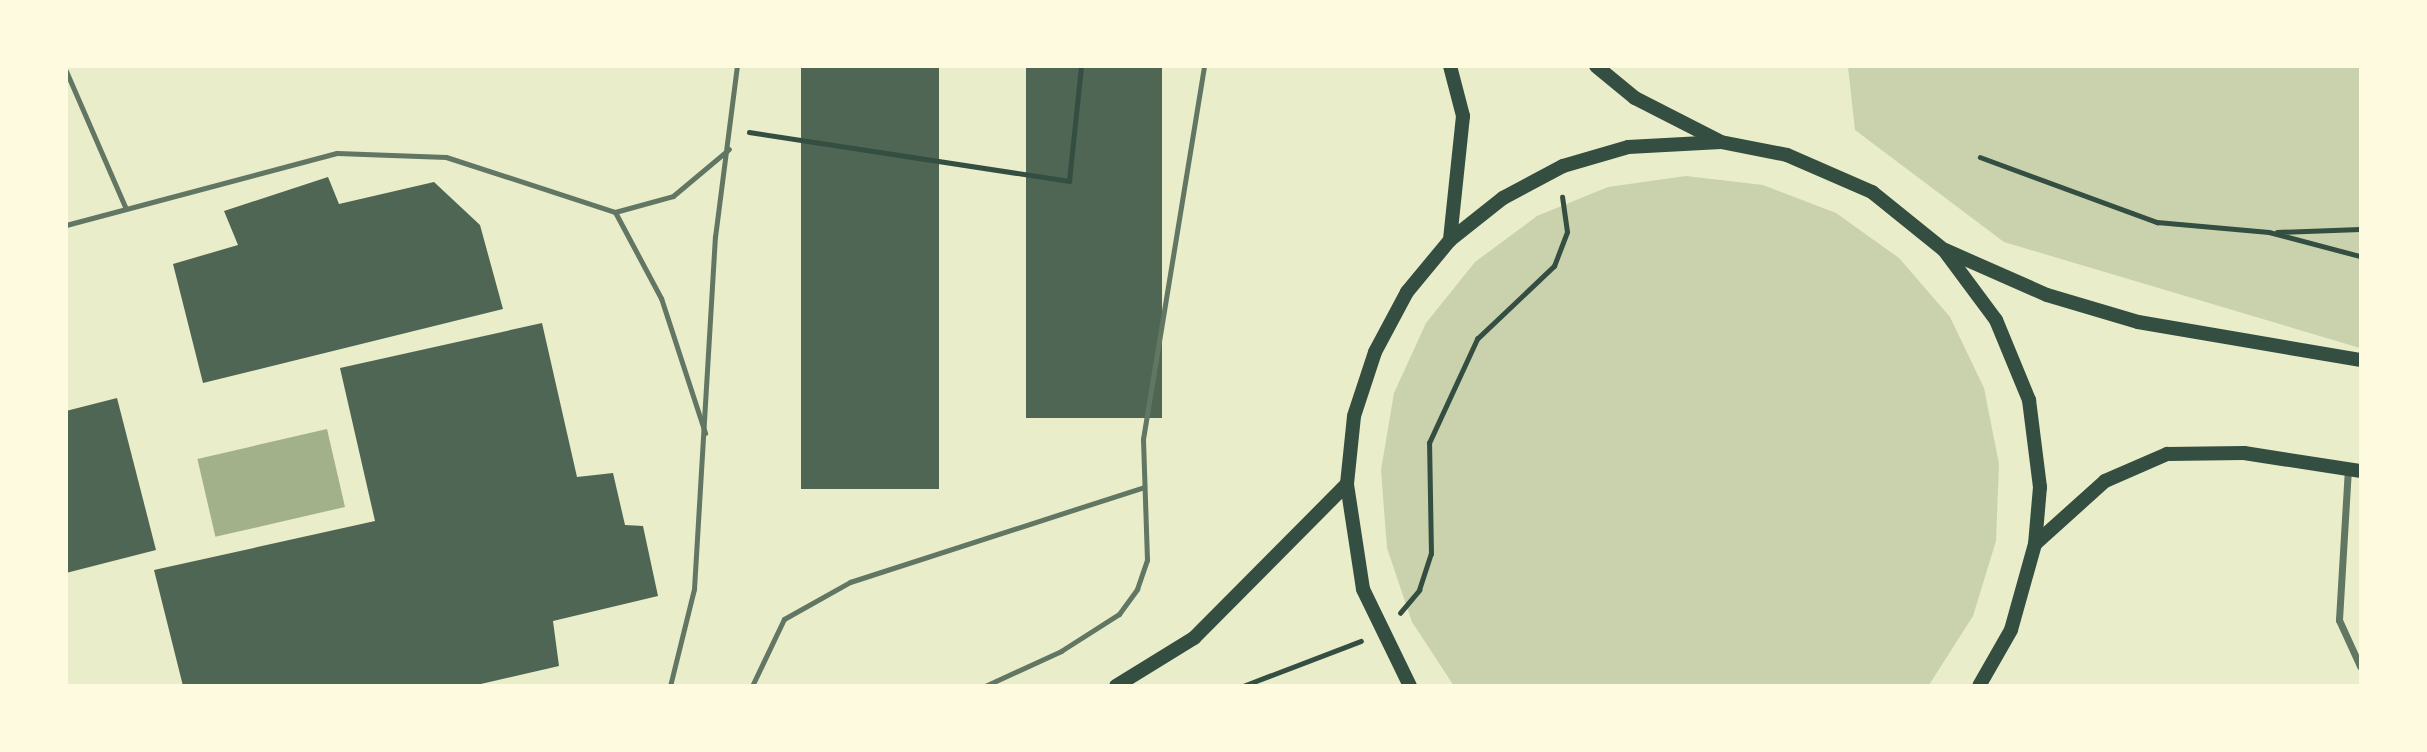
<!DOCTYPE html>
<style>
body{margin:0}
#map{position:relative;width:2427px;height:752px;overflow:hidden;background:#e9edc9;font-family:"Source Sans 3",sans-serif}
div>[style]{position:absolute}
[style*='--x']{left:calc(var(--x)*1px);top:calc(var(--y)*1px);width:calc(var(--w)*1px);rotate:calc(var(--a)*1deg)}
.green>*{inset:0;background:#cad2ad}
.water>*{inset:0;background:#a3b18a;transform-origin:0 0}
.building>*{inset:0;background:#4f6655;transform-origin:0 0}
.path>*{height:4.5px;margin:-2.25px;padding:0 2.25px;transform-origin:2.25px;border-radius:2.25px;background:#344e41}
.service>*{height:5px;margin:-2.5px;padding:0 2.5px;transform-origin:2.5px;border-radius:2.5px;background:#617663}
.minor>*{height:7px;margin:-3.5px;padding:0 3.5px;transform-origin:3.5px;border-radius:3.5px;background:#617663}
.secondary>*{height:14px;margin:-7px;padding:0 7px;transform-origin:7px;border-radius:7px;background:#344e41}
span{translate:-50% -50%;white-space:nowrap;text-align:center;line-height:1.15;-webkit-text-stroke:5px #fefae0;paint-order:stroke}
.frame{position:absolute;inset:0;border:68px solid #fefae0;pointer-events:none}
</style>
<div id="map">
<div class="green">
<i style="clip-path:polygon(1848px 67px,2360px 67px,2360px 348px,2004px 242px,1855px 130px)"></i>
<i style="clip-path:polygon(1686px 176px,1763px 185px,1836px 213px,1899px 258px,1950px 317px,1984px 388px,1999px 464px,1996px 541px,1973px 616px,1929px 685px,1454px 686px,1412px 622px,1387px 548px,1381px 470px,1394px 393px,1426px 323px,1475px 262px,1537px 216px,1608px 187px)"></i>
</div>
<div class="water">
<i style="left:327px;top:429px;width:80px;height:133px;rotate:77deg"></i>
</div>
<div class="building">
<i style="left:801px;top:66px;width:138px;height:423px"></i>
<i style="left:1026px;top:66px;width:136px;height:352px"></i>
<i style="clip-path:polygon(328px 177px,339px 204px,434px 182px,480px 225px,503px 309px,203px 383px,173px 264px,238px 245px,224px 211px)"></i>
<i style="clip-path:polygon(542px 323px,577px 477px,613px 473px,625px 525px,643px 526px,658px 596px,553px 621px,559px 666px,472px 686px,183px 686px,154px 570px,375px 521px,340px 368px)"></i>
<i style="clip-path:polygon(117px 398px,156px 550px,66px 573px,66px 411px)"></i>
</div>
<div class="path">
<i style="--x:749;--y:132;--w:324;--a:8.7"></i>
<i style="--x:1069;--y:181;--w:116;--a:-84"></i>
<i style="--x:1980;--y:157;--w:189;--a:20.2"></i>
<i style="--x:2157;--y:222;--w:112;--a:5.1"></i>
<i style="--x:2269;--y:232;--w:94;--a:14.8"></i>
<i style="--x:2277;--y:232;--w:83;--a:-2.1"></i>
<i style="--x:1400;--y:613;--w:30;--a:-50"></i>
<i style="--x:1419;--y:590;--w:38;--a:-72"></i>
<i style="--x:1431;--y:554;--w:111;--a:-91"></i>
<i style="--x:1429;--y:443;--w:115;--a:-65.2"></i>
<i style="--x:1477;--y:339;--w:106;--a:-43.5"></i>
<i style="--x:1554;--y:266;--w:36;--a:-69"></i>
<i style="--x:1567;--y:232;--w:35;--a:-98"></i>
<i style="--x:1243;--y:686;--w:126;--a:-20.9"></i>
</div>
<div class="service">
<i style="--x:66;--y:71;--w:150;--a:66.5"></i>
<i style="--x:615;--y:212;--w:60;--a:-15.4"></i>
<i style="--x:673;--y:196;--w:73;--a:-40"></i>
<i style="--x:66;--y:225;--w:280;--a:-14.9"></i>
<i style="--x:337;--y:153;--w:109;--a:2.1"></i>
<i style="--x:446;--y:157;--w:178;--a:18"></i>
<i style="--x:615;--y:212;--w:98;--a:61.9"></i>
<i style="--x:661;--y:298;--w:142;--a:71.9"></i>
<i style="--x:670;--y:686;--w:100;--a:-76.1"></i>
<i style="--x:694;--y:589;--w:353;--a:-86.6"></i>
<i style="--x:715;--y:237;--w:172;--a:-82.7"></i>
<i style="--x:752;--y:686;--w:74;--a:-64.5"></i>
<i style="--x:784;--y:619;--w:76;--a:-29.3"></i>
<i style="--x:850;--y:582;--w:309;--a:-17.9"></i>
<i style="--x:985;--y:686;--w:84;--a:-24.7"></i>
<i style="--x:1061;--y:651;--w:69;--a:-32.5"></i>
<i style="--x:1119;--y:614;--w:31;--a:-54"></i>
<i style="--x:1137;--y:589;--w:31;--a:-71"></i>
<i style="--x:1147;--y:560;--w:121;--a:-91.9"></i>
<i style="--x:1143;--y:439;--w:378;--a:-80.7"></i>
</div>
<div class="minor">
<i style="--x:2348;--y:468;--w:152;--a:93.4"></i>
<i style="--x:2339;--y:620;--w:51;--a:65.5"></i>
</div>
<div class="secondary">
<i style="--x:1450;--y:66;--w:52;--a:75.4"></i>
<i style="--x:1463;--y:116;--w:125;--a:96"></i>
<i style="--x:1596;--y:66;--w:50;--a:39.4"></i>
<i style="--x:1635;--y:98;--w:94;--a:27.1"></i>
<i style="--x:1945;--y:250;--w:111;--a:23.8"></i>
<i style="--x:2047;--y:295;--w:95;--a:16.5"></i>
<i style="--x:2138;--y:322;--w:225;--a:9.7"></i>
<i style="--x:2035;--y:544;--w:94;--a:-42"></i>
<i style="--x:2105;--y:481;--w:68;--a:-23.5"></i>
<i style="--x:2167;--y:454;--w:77;--a:-0.7"></i>
<i style="--x:2244;--y:453;--w:117;--a:8.8"></i>
<i style="--x:1116;--y:686;--w:92;--a:-31.6"></i>
<i style="--x:1194;--y:638;--w:217;--a:-45.2"></i>
<i style="--x:1410;--y:686;--w:108;--a:-115.9"></i>
<i style="--x:1363;--y:589;--w:106;--a:-98.7"></i>
<i style="--x:1347;--y:484;--w:68;--a:-84.1"></i>
<i style="--x:1354;--y:416;--w:67;--a:-71.8"></i>
<i style="--x:1375;--y:352;--w:68;--a:-61.9"></i>
<i style="--x:1407;--y:292;--w:67;--a:-50.4"></i>
<i style="--x:1450;--y:240;--w:68;--a:-38.4"></i>
<i style="--x:1503;--y:198;--w:68;--a:-28.1"></i>
<i style="--x:1563;--y:166;--w:68;--a:-16.3"></i>
<i style="--x:1628;--y:147;--w:93;--a:-3.1"></i>
<i style="--x:1721;--y:142;--w:67;--a:11.1"></i>
<i style="--x:1787;--y:155;--w:93;--a:23.5"></i>
<i style="--x:1872;--y:192;--w:92;--a:38.9"></i>
<i style="--x:1944;--y:250;--w:87;--a:53.4"></i>
<i style="--x:1996;--y:320;--w:87;--a:67.6"></i>
<i style="--x:2029;--y:400;--w:88;--a:82.8"></i>
<i style="--x:2040;--y:487;--w:57;--a:95"></i>
<i style="--x:2035;--y:544;--w:89;--a:105.6"></i>
<i style="--x:2011;--y:630;--w:64;--a:119.7"></i>
</div>
<div class="frame"></div>
</div>
